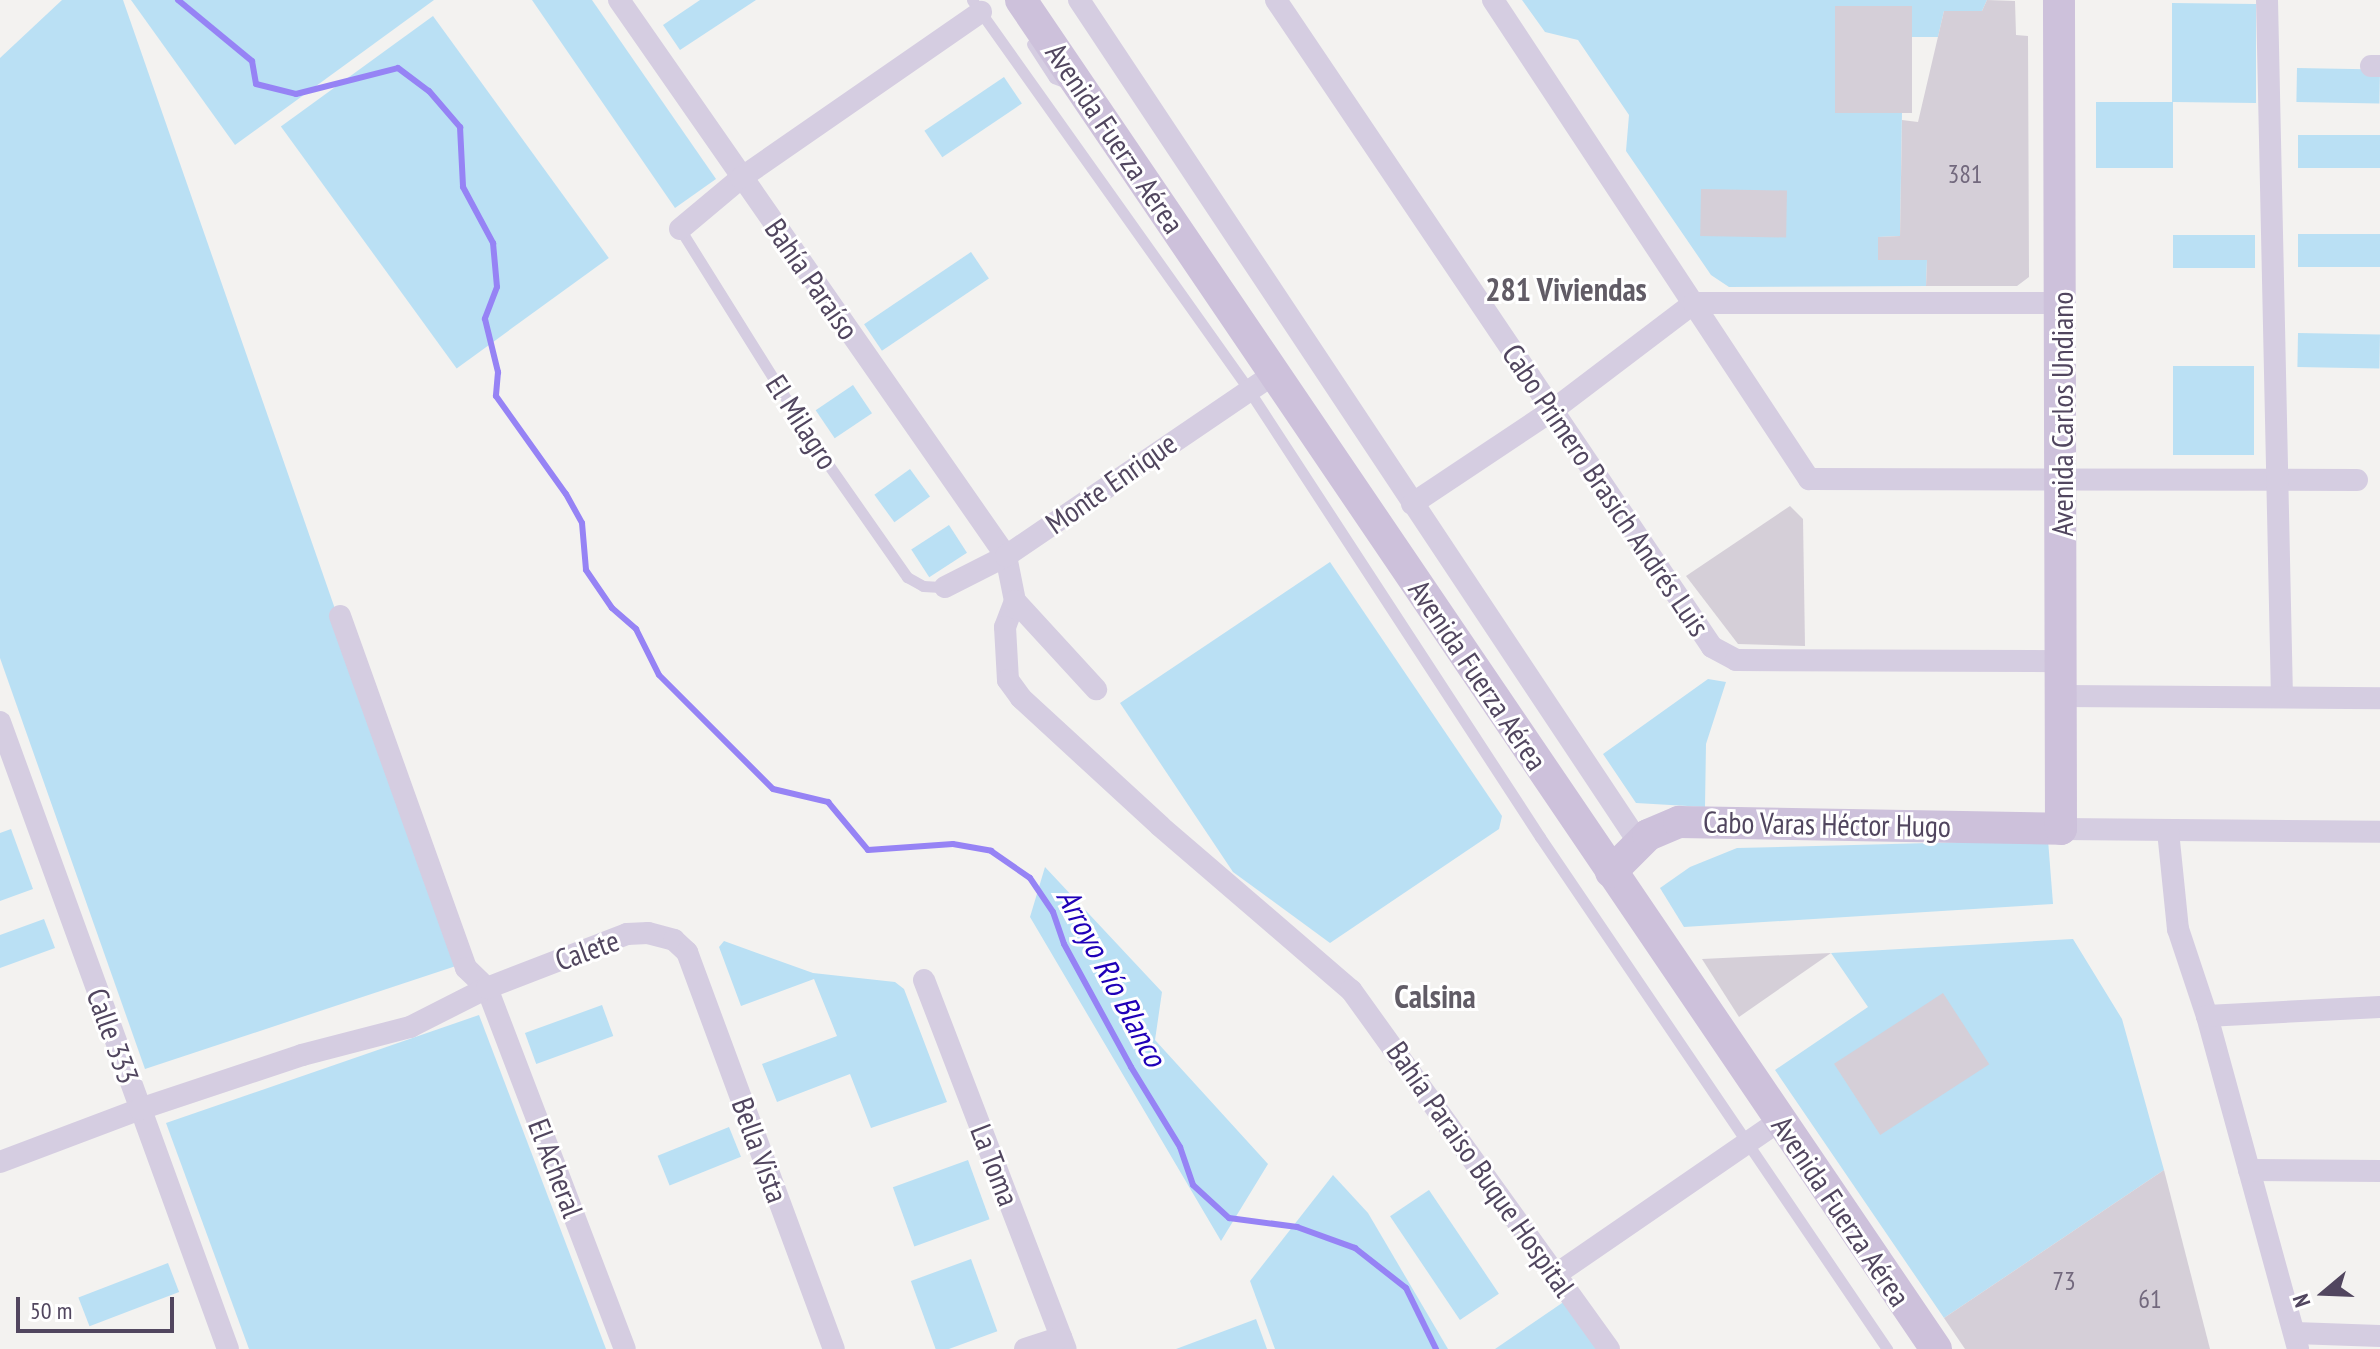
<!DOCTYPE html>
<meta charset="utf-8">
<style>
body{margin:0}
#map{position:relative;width:2380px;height:1349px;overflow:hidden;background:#f3f2f0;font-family:"PT Sans Narrow",sans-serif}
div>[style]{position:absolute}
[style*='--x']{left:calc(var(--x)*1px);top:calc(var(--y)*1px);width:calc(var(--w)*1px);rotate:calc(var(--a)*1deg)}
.green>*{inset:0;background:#bae0f4;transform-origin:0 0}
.stream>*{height:6px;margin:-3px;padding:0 3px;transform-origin:3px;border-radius:3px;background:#9683f5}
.building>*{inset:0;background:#d5cfd8;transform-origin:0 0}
.lane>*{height:11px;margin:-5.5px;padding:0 5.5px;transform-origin:5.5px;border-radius:5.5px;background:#d5cde1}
.street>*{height:22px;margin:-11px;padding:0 11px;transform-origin:11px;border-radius:11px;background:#d5cde1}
.secondary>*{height:32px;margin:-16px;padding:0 16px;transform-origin:16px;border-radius:16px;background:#cdc1db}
span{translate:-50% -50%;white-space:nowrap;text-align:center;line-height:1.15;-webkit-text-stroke:6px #fff;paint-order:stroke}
.number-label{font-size:26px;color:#72687d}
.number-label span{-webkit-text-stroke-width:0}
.street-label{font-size:30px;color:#51465f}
.neighbourhood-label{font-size:32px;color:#615c66;font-weight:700}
.water-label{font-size:32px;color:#1f00b8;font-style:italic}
.north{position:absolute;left:2284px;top:1253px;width:80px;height:80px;-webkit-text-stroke:6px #fff;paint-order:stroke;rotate:251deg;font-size:22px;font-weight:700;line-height:32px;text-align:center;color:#51465f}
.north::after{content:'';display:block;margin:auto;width:28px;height:36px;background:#51465f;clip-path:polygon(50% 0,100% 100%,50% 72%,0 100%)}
.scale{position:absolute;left:16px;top:1297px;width:158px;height:36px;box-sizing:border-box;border:4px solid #51465f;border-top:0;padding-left:10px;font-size:24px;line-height:28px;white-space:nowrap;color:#51465f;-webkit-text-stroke:6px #fff;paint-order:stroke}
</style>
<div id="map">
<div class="green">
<i style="clip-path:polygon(62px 0,123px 0,459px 965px,145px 1069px,0 658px,0 58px)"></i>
<i style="clip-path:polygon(131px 0,434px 0,235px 145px)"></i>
<i style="clip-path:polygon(532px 0,592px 0,716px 179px,675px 208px)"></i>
<i style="clip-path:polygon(700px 0,756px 0,680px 50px,663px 25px)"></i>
<i style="clip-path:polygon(1522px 0,1987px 0,1982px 11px,1944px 11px,1938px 37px,1912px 37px,1911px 6px,1835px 7px,1836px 112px,1902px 112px,1900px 236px,1878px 237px,1878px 259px,1927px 260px,1926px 286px,1729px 287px,1711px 275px,1626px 151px,1629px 115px,1578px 40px,1545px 32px)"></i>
<i style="clip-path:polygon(2172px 3px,2256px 4px,2256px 103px,2173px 102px,2173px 168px,2096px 168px,2096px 102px,2172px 102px)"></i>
<i style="left:433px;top:16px;width:299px;height:188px;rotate:54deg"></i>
<i style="left:2297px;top:68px;width:83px;height:34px;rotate:1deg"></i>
<i style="left:1004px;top:77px;width:32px;height:96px;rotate:56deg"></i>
<i style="left:2298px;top:135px;width:82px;height:33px"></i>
<i style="left:2298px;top:234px;width:82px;height:33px"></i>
<i style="left:2173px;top:235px;width:82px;height:33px"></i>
<i style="left:971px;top:252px;width:32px;height:129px;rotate:56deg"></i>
<i style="left:2298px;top:333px;width:82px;height:34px;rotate:1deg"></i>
<i style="left:2173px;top:366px;width:81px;height:89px"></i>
<i style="left:853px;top:385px;width:34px;height:45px;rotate:56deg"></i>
<i style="left:910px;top:469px;width:34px;height:44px;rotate:54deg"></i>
<i style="left:949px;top:525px;width:33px;height:45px;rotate:57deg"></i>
<i style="clip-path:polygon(1330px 562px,1502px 816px,1499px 829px,1330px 943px,1233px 872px,1120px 703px)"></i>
<i style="clip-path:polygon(1708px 679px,1726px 682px,1706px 744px,1705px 807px,1636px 803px,1603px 754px)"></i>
<i style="clip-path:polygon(11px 829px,33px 889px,0 901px,0 833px)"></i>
<i style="clip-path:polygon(2048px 840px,2053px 904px,1684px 927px,1660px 888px,1690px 867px,1737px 848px)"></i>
<i style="clip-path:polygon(1045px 867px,1162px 992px,1155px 1040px,1268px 1164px,1221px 1241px,1030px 917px)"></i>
<i style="clip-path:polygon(44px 919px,55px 948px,0 968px,0 935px)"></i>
<i style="clip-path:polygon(2073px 939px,2122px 1019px,2164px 1170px,1944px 1318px,1775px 1070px,1868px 1007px,1831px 953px)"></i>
<i style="clip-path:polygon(724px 941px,813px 973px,895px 982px,904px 989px,947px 1102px,871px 1128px,850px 1074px,777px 1102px,762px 1064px,837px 1036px,814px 979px,741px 1006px,719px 947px)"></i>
<i style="left:602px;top:1005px;width:33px;height:82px;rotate:70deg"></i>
<i style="clip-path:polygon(479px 1015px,606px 1349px,249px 1349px,166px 1123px)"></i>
<i style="left:729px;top:1127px;width:32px;height:77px;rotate:68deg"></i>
<i style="left:968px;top:1160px;width:63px;height:80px;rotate:70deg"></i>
<i style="clip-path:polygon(1333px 1175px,1368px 1213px,1448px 1349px,1275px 1349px,1250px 1281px)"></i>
<i style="left:1429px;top:1190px;width:125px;height:47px;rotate:56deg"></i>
<i style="left:971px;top:1259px;width:77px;height:64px;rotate:70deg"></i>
<i style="left:168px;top:1263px;width:31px;height:96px;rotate:69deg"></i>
<i style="clip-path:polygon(1565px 1301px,1598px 1349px,1495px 1349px)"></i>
<i style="clip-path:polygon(1256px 1319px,1267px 1349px,1176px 1349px)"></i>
</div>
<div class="stream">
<i style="--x:178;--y:0;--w:96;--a:39.5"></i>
<i style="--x:252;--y:61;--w:23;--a:80"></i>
<i style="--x:256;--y:84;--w:41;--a:14"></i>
<i style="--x:296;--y:94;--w:105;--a:-14.3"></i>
<i style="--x:398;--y:68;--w:39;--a:37"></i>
<i style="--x:429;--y:91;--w:48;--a:49.3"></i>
<i style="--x:460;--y:127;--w:60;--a:87.1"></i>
<i style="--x:463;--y:187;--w:64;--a:61.8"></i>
<i style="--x:493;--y:243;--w:44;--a:84.8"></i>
<i style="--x:497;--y:287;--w:34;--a:111"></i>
<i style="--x:485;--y:319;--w:55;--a:76.2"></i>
<i style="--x:498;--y:372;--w:24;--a:95"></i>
<i style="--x:496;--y:396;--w:120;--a:54.5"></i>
<i style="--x:566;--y:494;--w:33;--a:61"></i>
<i style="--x:582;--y:523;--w:47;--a:85.1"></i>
<i style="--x:586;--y:570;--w:46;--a:55.6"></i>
<i style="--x:612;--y:608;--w:32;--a:41"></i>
<i style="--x:636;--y:629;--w:51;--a:63.4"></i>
<i style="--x:659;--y:675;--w:161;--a:45"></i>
<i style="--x:773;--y:789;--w:57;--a:13.3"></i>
<i style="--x:828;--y:802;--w:62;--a:50.2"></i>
<i style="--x:868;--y:850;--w:85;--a:-4"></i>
<i style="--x:953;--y:844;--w:39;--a:10"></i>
<i style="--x:991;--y:851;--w:47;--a:34.7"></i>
<i style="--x:1030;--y:878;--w:41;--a:55.9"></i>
<i style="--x:1053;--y:912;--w:34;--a:71"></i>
<i style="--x:1064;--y:944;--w:140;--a:61.4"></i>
<i style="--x:1131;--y:1067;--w:94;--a:58.5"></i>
<i style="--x:1180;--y:1147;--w:40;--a:71.1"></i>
<i style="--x:1193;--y:1185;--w:49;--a:42.5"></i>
<i style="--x:1229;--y:1218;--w:69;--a:7.5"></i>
<i style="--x:1297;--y:1227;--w:62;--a:19.9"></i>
<i style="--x:1355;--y:1248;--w:65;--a:38.1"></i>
<i style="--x:1406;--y:1288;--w:68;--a:63.8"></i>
</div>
<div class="building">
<i style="clip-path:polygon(1987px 0,2015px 1px,2016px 35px,2028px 36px,2029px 277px,2017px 286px,1926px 286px,1927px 260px,1878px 260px,1878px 237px,1900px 236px,1902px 120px,1918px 122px,1944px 11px,1982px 11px)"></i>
<i style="left:1835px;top:6px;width:77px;height:107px"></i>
<i style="left:1701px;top:189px;width:86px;height:47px;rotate:1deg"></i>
<i style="clip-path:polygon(1790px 506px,1803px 519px,1805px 646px,1738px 644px,1686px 576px)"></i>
<i style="clip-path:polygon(1831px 953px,1739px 1017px,1702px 959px)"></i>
<i style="left:1943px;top:993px;width:85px;height:130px;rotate:57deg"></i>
<i style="clip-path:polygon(2164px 1170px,2210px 1349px,1965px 1349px,1944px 1318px)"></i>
</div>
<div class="lane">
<i style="--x:972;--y:0;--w:477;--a:54.6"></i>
<i style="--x:1248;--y:389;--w:535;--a:56.9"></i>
<i style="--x:1540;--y:837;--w:619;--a:55.87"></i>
<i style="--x:1032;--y:44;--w:40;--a:57.1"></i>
<i style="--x:1054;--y:78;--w:14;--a:21"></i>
<i style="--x:680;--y:229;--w:257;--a:58"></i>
<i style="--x:816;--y:447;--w:159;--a:55"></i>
<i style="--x:907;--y:577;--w:18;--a:29"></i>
<i style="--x:923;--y:586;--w:22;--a:3"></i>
</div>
<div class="street">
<i style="--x:619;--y:0;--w:677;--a:55.16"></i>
<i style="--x:1006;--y:556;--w:46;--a:78.7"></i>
<i style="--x:1015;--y:601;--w:28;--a:111"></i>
<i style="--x:1005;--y:627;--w:53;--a:86.8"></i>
<i style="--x:1008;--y:680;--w:22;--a:54"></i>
<i style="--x:1021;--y:698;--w:189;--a:42.6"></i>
<i style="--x:1160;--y:826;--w:252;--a:40.7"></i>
<i style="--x:1351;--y:990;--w:442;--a:54.3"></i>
<i style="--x:1079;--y:0;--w:1012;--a:56.4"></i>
<i style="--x:1276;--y:0;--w:780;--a:56.02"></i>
<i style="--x:1712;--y:647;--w:27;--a:28"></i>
<i style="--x:1736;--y:660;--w:327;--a:0.2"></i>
<i style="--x:1493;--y:0;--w:574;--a:56.59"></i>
<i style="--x:1809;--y:479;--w:548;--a:0.1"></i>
<i style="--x:2267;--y:0;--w:696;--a:88.77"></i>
<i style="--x:2371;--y:66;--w:9;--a:0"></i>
<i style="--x:680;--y:229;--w:80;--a:-39.9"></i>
<i style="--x:741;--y:178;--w:292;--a:-34.7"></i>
<i style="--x:1412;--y:504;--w:169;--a:-33.7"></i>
<i style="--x:1553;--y:410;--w:177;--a:-37.2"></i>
<i style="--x:1694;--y:303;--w:367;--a:0"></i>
<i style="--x:945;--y:587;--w:68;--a:-26.9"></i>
<i style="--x:1006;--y:556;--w:324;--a:-34.2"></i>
<i style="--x:1015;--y:601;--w:120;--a:47.4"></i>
<i style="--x:340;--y:616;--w:374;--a:70.3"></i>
<i style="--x:466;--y:968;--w:29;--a:44"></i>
<i style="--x:487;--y:988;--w:386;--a:69.1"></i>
<i style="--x:2062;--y:696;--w:318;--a:0.4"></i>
<i style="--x:0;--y:722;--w:667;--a:70.02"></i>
<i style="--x:2061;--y:829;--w:319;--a:0.5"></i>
<i style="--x:2168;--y:831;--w:99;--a:84.2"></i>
<i style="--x:2178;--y:929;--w:92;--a:71.6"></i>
<i style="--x:2207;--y:1016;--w:345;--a:74.7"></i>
<i style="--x:924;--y:980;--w:395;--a:69"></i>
<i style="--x:2207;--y:1016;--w:173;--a:-3"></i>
<i style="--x:0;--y:1162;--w:150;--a:-20.7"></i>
<i style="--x:140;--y:1109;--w:171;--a:-18.4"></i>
<i style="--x:302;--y:1055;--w:112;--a:-14.5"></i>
<i style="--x:410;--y:1027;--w:86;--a:-26.9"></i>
<i style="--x:487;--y:988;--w:150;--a:-21.1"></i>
<i style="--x:627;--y:934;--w:21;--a:-3"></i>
<i style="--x:648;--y:933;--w:27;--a:15"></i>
<i style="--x:674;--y:940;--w:18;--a:43"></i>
<i style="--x:687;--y:952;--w:423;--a:69.7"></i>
<i style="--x:2249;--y:1170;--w:131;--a:0.4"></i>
<i style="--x:1555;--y:1275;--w:272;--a:-34.5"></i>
<i style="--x:2295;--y:1333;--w:85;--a:2"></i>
<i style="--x:1025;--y:1349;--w:38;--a:-18"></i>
</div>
<div class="secondary">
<i style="--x:1021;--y:0;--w:1630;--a:55.85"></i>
<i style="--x:1611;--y:872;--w:52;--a:-45"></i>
<i style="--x:1648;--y:835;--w:34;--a:-23"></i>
<i style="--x:1679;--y:822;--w:382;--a:1"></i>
<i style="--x:2061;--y:829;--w:829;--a:-90.14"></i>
</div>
<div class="number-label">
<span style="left:1965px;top:174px">381</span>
<span style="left:2064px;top:1281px">73</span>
<span style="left:2150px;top:1299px">61</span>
</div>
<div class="street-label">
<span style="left:1115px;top:138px;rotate:56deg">Avenida Fuerza Aérea</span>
<span style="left:812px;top:279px;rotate:55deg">Bahía Paraíso</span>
<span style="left:2062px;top:414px;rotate:-90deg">Avenida Carlos Undiano</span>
<span style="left:802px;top:422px;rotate:57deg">El Milagro</span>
<span style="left:1111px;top:483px;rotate:-35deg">Monte Enrique</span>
<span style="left:1606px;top:490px;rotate:56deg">Cabo Primero Brasich Andrés Luis</span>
<span style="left:1478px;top:675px;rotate:56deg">Avenida Fuerza Aérea</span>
<span style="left:1827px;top:824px;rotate:1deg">Cabo Varas Héctor Hugo</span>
<span style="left:587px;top:950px;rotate:-20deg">Calete</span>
<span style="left:113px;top:1036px;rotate:70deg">Calle 333</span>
<span style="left:760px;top:1150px;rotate:70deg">Bella Vista</span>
<span style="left:995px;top:1165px;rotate:69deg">La Toma</span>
<span style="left:556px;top:1168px;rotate:69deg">El Acheral</span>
<span style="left:1481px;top:1169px;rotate:55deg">Bahía Paraiso Buque Hospital</span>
<span style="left:1841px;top:1211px;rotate:56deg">Avenida Fuerza Aérea</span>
</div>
<div class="neighbourhood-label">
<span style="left:1566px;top:289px">281 Viviendas</span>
<span style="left:1435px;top:996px">Calsina</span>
</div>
<div class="water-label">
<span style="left:1112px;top:977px;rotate:62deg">Arroyo Río Blanco</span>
</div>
<div class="north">N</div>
<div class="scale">50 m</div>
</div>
